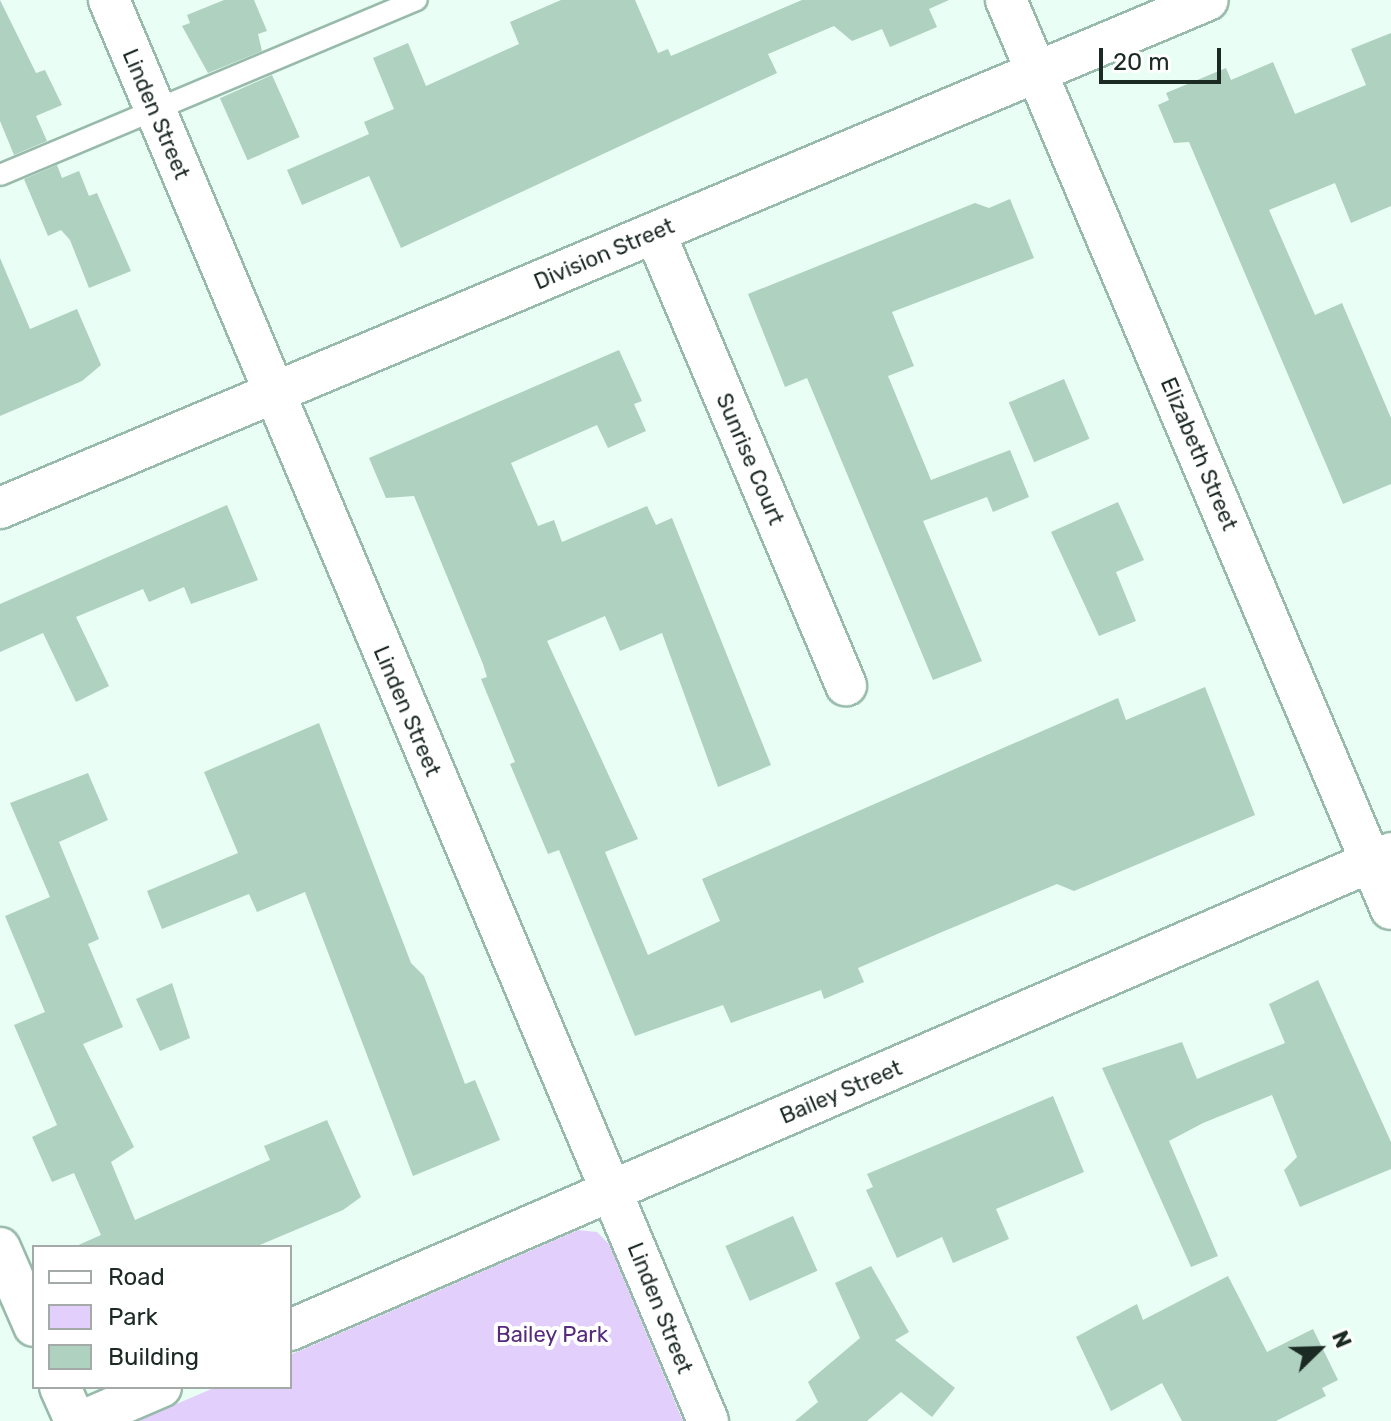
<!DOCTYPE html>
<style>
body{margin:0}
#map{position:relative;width:1391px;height:1421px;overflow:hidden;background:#e9fef4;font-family:Rubik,sans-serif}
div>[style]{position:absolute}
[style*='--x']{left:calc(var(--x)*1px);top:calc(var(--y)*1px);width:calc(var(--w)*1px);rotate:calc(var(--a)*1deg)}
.green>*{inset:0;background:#e3cffc}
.building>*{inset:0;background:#aed1c0;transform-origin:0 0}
.roads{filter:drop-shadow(2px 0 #98baaa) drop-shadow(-2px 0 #98baaa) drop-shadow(0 2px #98baaa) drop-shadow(0 -2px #98baaa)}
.service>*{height:20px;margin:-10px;padding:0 10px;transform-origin:10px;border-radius:10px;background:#fff}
.minor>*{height:40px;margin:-20px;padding:0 20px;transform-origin:20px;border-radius:20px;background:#fff}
span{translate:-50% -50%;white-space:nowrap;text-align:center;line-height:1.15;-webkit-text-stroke:8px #fff;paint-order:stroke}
.street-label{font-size:22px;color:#1c2a24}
.park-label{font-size:22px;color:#562b7c}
.legend{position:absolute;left:32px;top:1245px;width:260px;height:144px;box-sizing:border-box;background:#fff;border:2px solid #a4aaa7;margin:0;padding:10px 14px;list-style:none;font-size:24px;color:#1c2a24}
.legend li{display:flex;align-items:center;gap:16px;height:40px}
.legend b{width:40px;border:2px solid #a4aaa7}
.north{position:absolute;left:1279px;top:1309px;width:80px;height:80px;-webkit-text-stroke:6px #fff;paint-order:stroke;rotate:67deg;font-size:22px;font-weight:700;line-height:32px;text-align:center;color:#1c2a24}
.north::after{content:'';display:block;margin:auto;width:28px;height:36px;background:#1c2a24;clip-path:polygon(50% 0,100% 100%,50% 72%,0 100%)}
.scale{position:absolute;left:1099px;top:48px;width:122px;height:36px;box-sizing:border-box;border:4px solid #1c2a24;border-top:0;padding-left:10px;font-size:24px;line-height:28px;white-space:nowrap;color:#1c2a24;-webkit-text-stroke:6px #fff;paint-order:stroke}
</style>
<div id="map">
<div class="green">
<i style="clip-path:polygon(578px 1230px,597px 1232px,609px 1244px,683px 1421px,137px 1421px,216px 1387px,290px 1387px,290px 1355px)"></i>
</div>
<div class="building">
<i style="clip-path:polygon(0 0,36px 73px,45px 70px,62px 105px,36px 116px,47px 141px,14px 155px,0 121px)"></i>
<i style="clip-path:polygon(224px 0,254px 0,267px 31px,258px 34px,262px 51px,208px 73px,182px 26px,190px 23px,187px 15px)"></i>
<i style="clip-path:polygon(561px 0,635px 0,658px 53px,668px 49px,671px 56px,802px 0,949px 0,929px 9px,937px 27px,890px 47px,882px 29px,852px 41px,834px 26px,768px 54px,777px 73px,401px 248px,369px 176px,302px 205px,287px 170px,369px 134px,364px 122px,394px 109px,373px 58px,408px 43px,426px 86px,519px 44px,510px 22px)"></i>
<i style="clip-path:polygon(1391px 33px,1391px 206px,1351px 223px,1335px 183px,1269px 210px,1315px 315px,1342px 303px,1391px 418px,1391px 484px,1343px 504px,1189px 142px,1174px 143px,1158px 105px,1169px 100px,1166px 93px,1226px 68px,1231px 80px,1273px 62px,1295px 114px,1366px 85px,1351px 49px)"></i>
<i style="left:272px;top:75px;width:68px;height:57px;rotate:66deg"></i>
<i style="clip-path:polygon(57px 165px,62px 178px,79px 171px,89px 196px,97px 193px,131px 271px,89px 288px,70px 240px,61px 230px,48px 236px,24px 179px)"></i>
<i style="clip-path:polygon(1010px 199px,1034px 258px,892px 312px,914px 366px,888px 376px,931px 480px,1010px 450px,1029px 497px,993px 512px,987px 497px,923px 521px,982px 661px,933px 680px,807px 378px,785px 387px,748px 294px,975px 203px,989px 208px)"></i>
<i style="clip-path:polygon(0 258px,30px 329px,77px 309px,101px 365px,82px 381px,0 416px)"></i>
<i style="clip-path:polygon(619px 350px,642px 401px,634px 404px,646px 431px,608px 448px,597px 425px,511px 463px,538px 526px,554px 520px,562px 542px,647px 506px,656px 525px,672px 518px,771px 765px,718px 787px,662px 633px,620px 651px,605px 616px,547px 641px,638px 839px,605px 852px,648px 955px,720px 921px,702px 879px,1118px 698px,1126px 720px,1205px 687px,1255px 815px,1074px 891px,1057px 884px,942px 932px,858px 968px,864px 982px,824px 999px,821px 990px,731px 1023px,723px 1005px,635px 1036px,559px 850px,548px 854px,510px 764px,515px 762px,481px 679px,487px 677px,483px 664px,414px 496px,386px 498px,369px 458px)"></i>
<i style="left:1064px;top:379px;width:65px;height:60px;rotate:67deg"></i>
<i style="clip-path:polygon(1118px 502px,1144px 560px,1116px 572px,1136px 621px,1099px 636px,1051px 532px)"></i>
<i style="clip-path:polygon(227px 505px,258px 580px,191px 604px,184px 587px,149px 602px,143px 589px,76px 617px,109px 686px,76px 702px,43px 633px,0 652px,0 604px)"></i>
<i style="clip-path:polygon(319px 723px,411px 963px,424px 976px,465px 1084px,475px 1080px,500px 1140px,413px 1176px,305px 892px,257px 912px,249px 894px,162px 929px,147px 891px,238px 853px,204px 772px)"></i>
<i style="clip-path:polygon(88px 773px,108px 820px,59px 842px,99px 939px,88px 944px,123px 1027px,83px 1044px,134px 1147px,111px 1162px,135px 1220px,270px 1160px,264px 1146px,327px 1120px,361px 1197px,343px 1210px,255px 1247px,74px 1247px,101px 1235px,74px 1173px,52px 1182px,32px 1137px,57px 1125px,14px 1025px,45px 1012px,5px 916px,50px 897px,10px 803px)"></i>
<i style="clip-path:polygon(1318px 980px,1391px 1142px,1391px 1169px,1300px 1207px,1284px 1170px,1297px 1157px,1272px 1095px,1203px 1123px,1169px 1141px,1218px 1256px,1191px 1267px,1102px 1068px,1182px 1042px,1197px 1079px,1285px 1043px,1269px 1004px)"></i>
<i style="clip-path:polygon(172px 983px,190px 1038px,160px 1051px,136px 999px)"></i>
<i style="clip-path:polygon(1053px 1096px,1084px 1172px,996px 1209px,1009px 1239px,953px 1263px,942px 1237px,897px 1258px,866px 1190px,873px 1187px,867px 1174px)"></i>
<i style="left:793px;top:1216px;width:60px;height:74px;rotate:66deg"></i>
<i style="clip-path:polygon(871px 1266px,909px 1332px,895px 1340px,955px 1388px,932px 1417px,901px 1392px,867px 1421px,795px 1421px,818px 1402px,808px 1382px,860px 1338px,835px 1283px)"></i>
<i style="clip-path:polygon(1228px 1276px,1267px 1352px,1313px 1329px,1338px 1380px,1322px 1388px,1326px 1396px,1276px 1421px,1182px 1421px,1162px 1383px,1111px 1411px,1076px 1337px,1137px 1304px,1143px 1320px)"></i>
</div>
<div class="roads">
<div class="service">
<i style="--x:0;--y:175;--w:452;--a:-22.8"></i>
</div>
<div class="minor">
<i style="--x:109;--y:0;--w:1542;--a:67.14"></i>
<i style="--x:1006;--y:0;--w:987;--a:67.05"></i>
<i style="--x:655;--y:233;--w:491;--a:67.1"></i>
<i style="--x:0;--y:508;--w:1310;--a:-22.81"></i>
<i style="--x:0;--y:1248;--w:85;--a:66.4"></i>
<i style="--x:290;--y:1330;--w:1200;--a:-23.42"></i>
<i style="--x:60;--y:1387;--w:37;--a:66"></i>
<i style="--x:82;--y:1421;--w:86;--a:-23.3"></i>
</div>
</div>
<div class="street-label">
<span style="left:156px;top:114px;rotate:67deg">Linden Street</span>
<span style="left:604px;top:254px;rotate:-23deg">Division Street</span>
<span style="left:1199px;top:454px;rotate:67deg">Elizabeth Street</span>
<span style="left:750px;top:459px;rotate:67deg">Sunrise Court</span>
<span style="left:407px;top:711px;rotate:67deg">Linden Street</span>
<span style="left:841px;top:1092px;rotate:-23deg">Bailey Street</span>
<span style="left:660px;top:1308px;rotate:68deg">Linden Street</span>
</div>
<div class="park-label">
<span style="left:552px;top:1335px">Bailey Park</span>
</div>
<ul class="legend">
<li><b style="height:10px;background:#fff"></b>Road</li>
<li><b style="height:22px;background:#e3cffc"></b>Park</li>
<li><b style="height:22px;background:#aed1c0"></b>Building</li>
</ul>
<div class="north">N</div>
<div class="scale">20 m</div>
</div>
